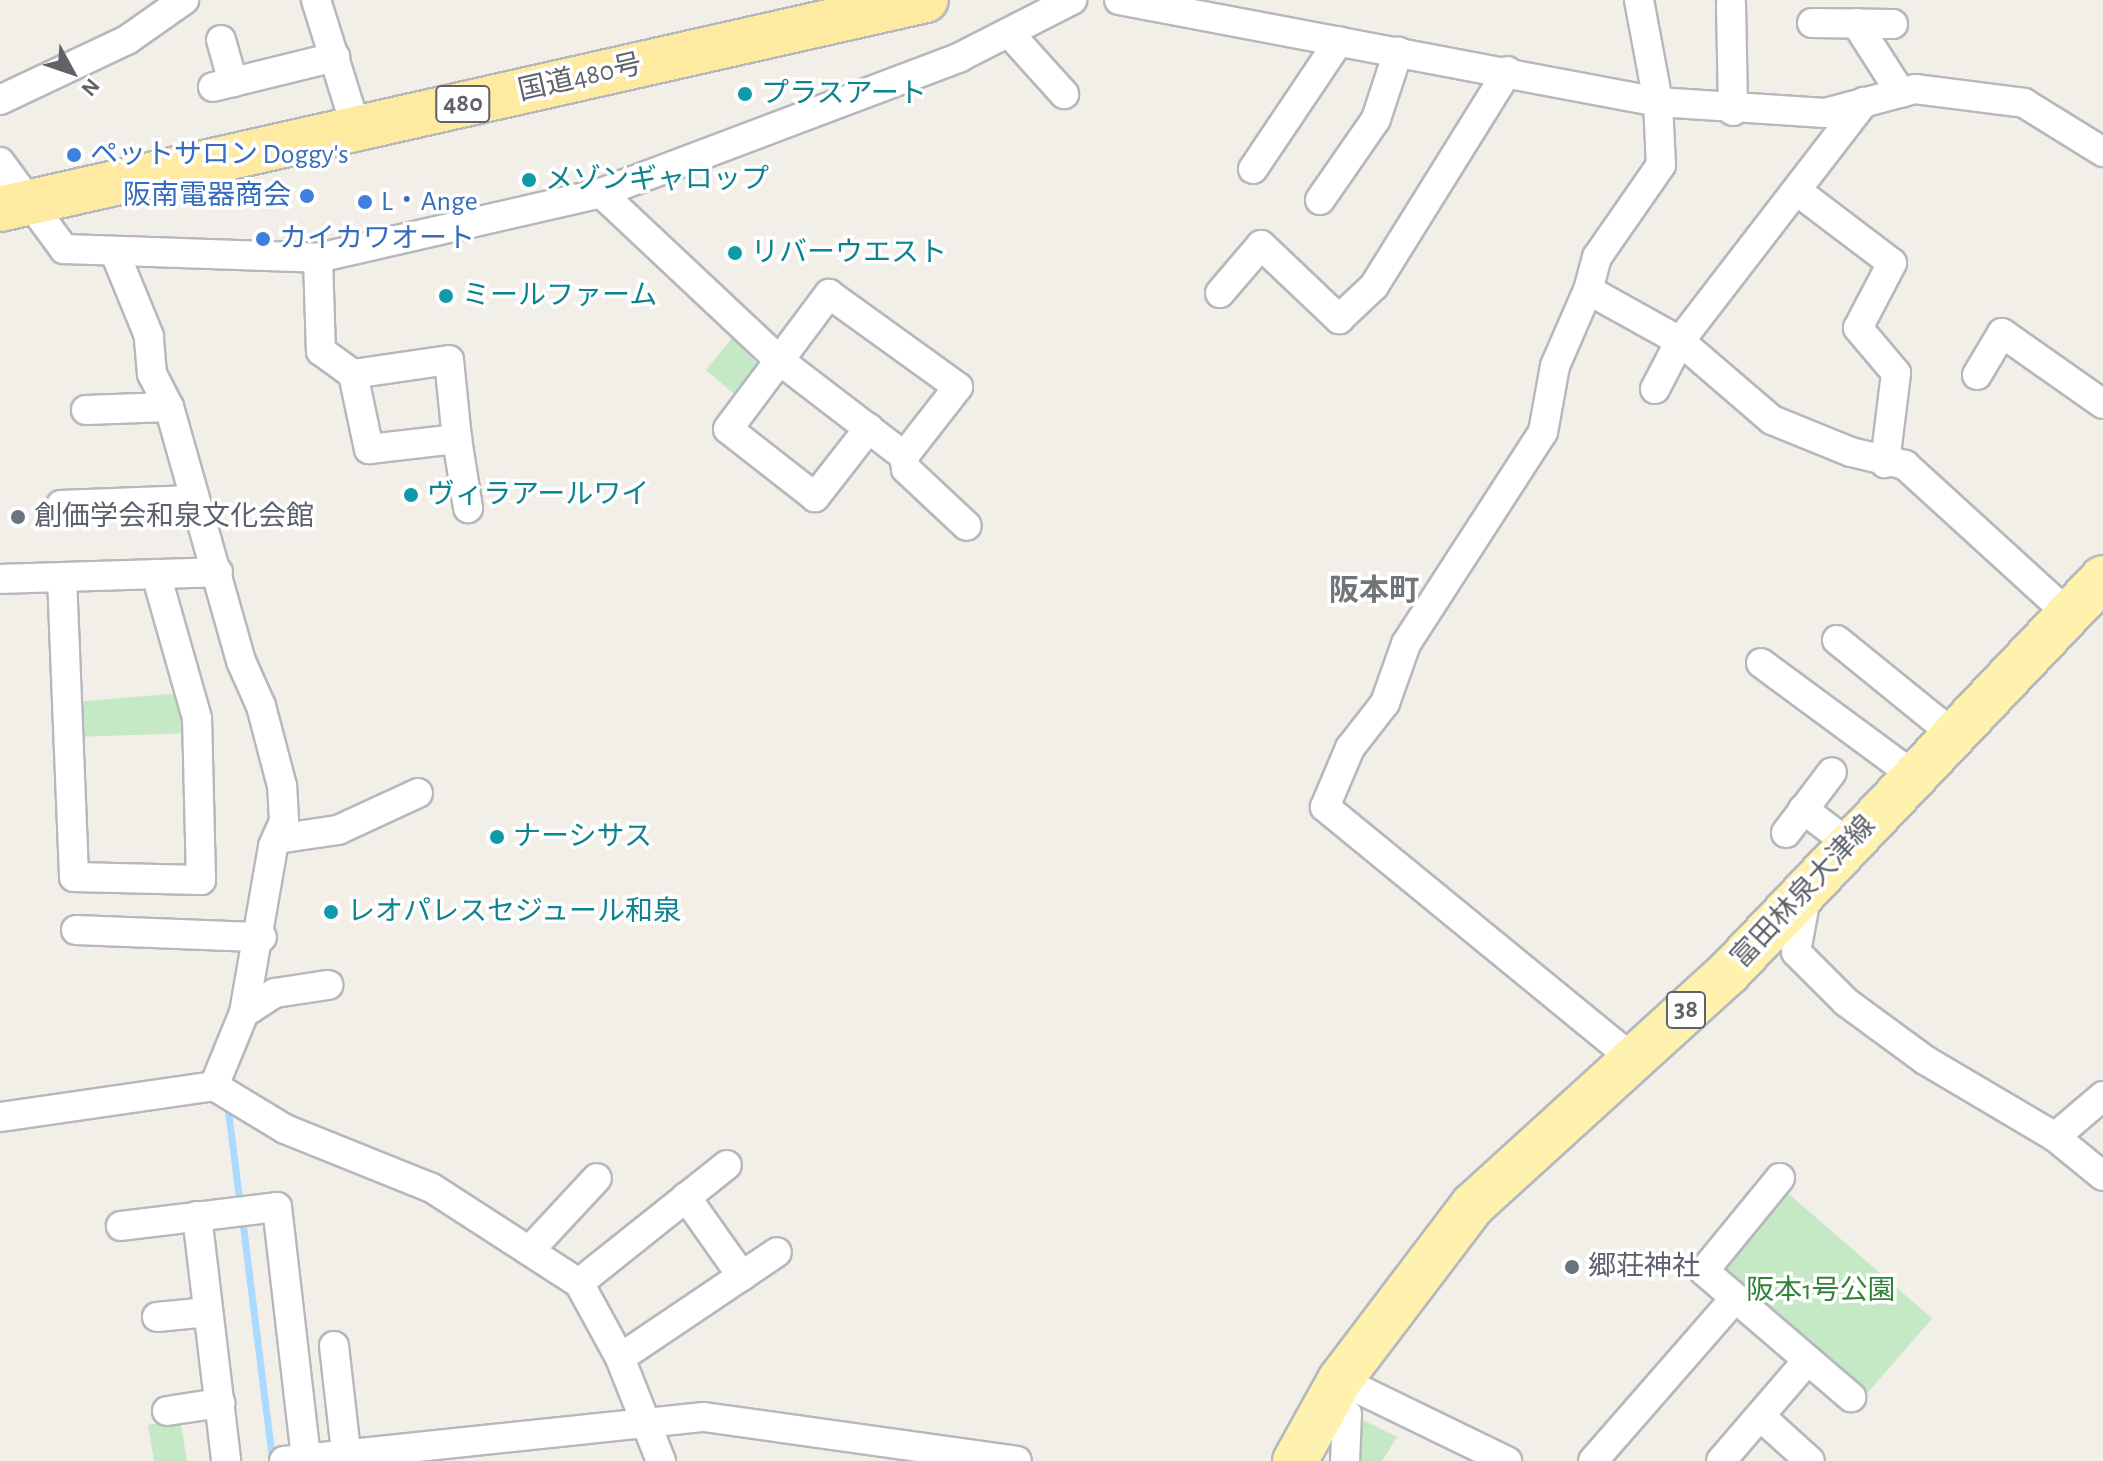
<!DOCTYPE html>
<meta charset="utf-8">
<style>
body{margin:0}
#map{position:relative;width:2103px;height:1461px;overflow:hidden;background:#f1efe8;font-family:"Alegreya Sans","Noto Sans JP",sans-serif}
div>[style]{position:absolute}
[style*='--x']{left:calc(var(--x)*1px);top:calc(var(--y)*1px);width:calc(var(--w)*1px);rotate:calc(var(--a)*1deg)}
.green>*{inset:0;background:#c5e8c5;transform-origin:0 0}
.stream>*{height:7px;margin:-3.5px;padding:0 3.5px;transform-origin:3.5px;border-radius:3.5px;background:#aadaff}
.roads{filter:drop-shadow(2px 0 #b5b8bc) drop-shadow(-2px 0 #b5b8bc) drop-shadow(0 2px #b5b8bc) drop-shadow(0 -2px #b5b8bc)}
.minor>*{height:28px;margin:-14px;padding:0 14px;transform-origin:14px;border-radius:14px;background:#fff}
.primary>*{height:44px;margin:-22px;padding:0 22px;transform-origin:22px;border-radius:22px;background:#fff2af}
.trunk>*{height:44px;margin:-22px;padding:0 22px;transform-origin:22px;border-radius:22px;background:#feeaa1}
.dots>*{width:22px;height:22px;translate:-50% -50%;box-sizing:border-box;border:4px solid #fff;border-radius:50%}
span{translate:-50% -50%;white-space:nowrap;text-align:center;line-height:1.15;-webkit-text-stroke:7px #fff;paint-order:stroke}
.shield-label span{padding:2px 6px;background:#fff;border:2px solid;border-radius:6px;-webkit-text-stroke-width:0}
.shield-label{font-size:26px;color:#5f6368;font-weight:700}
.street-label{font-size:28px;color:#5f6368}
.culture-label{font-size:28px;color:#0d838f}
.left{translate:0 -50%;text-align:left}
.shop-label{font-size:28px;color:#366cbe}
.right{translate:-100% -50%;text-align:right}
.worship-label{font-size:28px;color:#5b616d}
.park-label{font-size:28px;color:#348238}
.neighbourhood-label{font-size:30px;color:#70757a;font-weight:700}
.north{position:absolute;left:32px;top:32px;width:80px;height:80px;-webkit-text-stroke:6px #fff;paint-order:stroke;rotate:130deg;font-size:22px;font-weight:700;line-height:32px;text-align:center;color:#5f6368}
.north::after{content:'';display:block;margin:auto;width:28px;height:36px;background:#5f6368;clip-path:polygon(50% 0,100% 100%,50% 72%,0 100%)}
</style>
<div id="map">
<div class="green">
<i style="clip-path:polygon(733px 337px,761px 369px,738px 397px,706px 370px)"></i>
<i style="clip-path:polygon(181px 693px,190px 733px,77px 737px,73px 702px)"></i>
<i style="left:1782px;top:1188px;width:199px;height:107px;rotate:41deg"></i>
<i style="clip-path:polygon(180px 1419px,187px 1461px,154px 1461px,148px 1425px)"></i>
<i style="clip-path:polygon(1361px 1419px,1397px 1437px,1382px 1461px,1356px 1461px)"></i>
</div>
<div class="stream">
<i style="--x:227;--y:1103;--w:104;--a:82.8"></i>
<i style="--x:242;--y:1218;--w:242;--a:82.9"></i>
</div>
<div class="roads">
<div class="minor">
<i style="--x:316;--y:0;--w:134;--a:72.6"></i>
<i style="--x:1119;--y:0;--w:549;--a:10.72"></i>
<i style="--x:1658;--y:102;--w:167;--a:3.8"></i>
<i style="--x:1825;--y:113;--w:93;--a:-14.9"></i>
<i style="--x:1915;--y:89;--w:110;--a:7.3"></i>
<i style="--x:2024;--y:103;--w:93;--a:31.8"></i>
<i style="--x:1639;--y:0;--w:104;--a:79.4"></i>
<i style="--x:1658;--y:102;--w:63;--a:87.3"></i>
<i style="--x:1661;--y:165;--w:112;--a:124.8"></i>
<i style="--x:1597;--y:257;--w:34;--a:105"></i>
<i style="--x:1588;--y:290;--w:105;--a:29"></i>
<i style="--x:1680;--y:341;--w:121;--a:40.7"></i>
<i style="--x:1772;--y:420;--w:85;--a:22.1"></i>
<i style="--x:1851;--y:452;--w:56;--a:13.5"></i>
<i style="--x:1905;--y:465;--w:221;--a:42.4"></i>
<i style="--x:1731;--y:4;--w:107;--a:88.9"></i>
<i style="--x:1812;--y:23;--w:81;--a:0.7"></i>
<i style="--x:1856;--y:23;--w:83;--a:57.3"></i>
<i style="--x:1010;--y:34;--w:81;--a:48"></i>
<i style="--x:221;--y:40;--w:44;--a:74.1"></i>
<i style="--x:213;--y:87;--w:126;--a:-13.8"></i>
<i style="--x:0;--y:100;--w:140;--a:-25.3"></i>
<i style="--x:127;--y:40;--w:70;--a:-35.1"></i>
<i style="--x:0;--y:162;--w:108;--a:53.7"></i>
<i style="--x:64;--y:249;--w:254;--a:2"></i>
<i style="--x:318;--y:258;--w:290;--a:-12.9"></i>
<i style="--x:601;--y:193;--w:384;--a:-20.7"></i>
<i style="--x:960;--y:57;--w:126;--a:-27"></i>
<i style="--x:1253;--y:169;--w:154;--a:-56.1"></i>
<i style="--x:1797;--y:191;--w:119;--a:37.2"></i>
<i style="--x:1892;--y:263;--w:73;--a:117.6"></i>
<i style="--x:1858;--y:328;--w:59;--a:49.8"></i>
<i style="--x:1896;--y:373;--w:91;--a:97"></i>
<i style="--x:601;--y:193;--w:244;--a:43.2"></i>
<i style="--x:779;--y:360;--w:158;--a:37.5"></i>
<i style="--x:904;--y:456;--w:13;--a:81"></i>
<i style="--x:906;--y:469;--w:83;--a:43.1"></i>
<i style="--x:1320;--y:200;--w:98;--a:-55.3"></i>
<i style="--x:1376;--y:119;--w:71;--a:-71.8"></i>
<i style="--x:318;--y:258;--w:93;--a:88.2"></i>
<i style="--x:321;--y:351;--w:39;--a:36"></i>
<i style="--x:353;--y:374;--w:77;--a:78"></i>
<i style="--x:369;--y:449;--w:89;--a:-6.5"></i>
<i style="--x:457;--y:439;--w:79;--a:-95.8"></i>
<i style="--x:449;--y:360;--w:97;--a:171.7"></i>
<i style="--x:1588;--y:290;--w:83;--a:113.5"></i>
<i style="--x:1555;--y:366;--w:67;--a:100.3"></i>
<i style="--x:1543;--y:432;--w:252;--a:122.9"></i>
<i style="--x:1406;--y:644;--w:63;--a:109.6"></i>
<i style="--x:1385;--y:703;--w:57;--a:127.9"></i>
<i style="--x:1350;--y:748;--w:64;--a:113"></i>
<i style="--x:1325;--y:807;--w:397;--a:39.3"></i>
<i style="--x:1220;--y:293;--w:63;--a:-49.5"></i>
<i style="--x:1261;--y:245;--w:108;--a:43.5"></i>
<i style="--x:1339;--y:319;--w:48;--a:-43.3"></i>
<i style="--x:1374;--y:286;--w:253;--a:-58.1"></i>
<i style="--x:1977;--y:375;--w:49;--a:-59.2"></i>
<i style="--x:2002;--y:333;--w:123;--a:35.1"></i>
<i style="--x:1655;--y:389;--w:54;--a:-62.5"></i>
<i style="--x:1680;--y:341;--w:302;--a:-52.4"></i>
<i style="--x:86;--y:410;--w:83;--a:-2.1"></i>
<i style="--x:869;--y:428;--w:88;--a:128"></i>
<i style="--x:815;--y:497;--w:110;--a:-142"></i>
<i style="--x:728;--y:429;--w:169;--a:-53.2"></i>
<i style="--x:829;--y:294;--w:159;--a:35.8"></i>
<i style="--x:958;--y:387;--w:88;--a:128"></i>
<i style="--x:457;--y:439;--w:70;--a:80.9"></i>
<i style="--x:61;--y:505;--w:131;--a:-2.2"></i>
<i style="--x:62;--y:577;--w:300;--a:87.7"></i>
<i style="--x:74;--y:877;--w:127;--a:1.4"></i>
<i style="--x:201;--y:880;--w:162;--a:-91.4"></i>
<i style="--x:197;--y:718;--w:150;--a:-105.9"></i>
<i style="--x:0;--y:579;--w:218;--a:-1.8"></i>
<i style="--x:1837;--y:640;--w:151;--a:39.1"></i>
<i style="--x:1761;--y:663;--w:190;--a:36.4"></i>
<i style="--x:1803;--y:809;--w:58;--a:37.3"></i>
<i style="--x:1786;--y:833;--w:76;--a:-53"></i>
<i style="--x:277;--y:839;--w:62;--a:-8.4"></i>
<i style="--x:338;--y:830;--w:88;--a:-24.8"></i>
<i style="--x:1808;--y:887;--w:66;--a:100.5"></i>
<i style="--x:1796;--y:952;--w:71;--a:45"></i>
<i style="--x:1846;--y:1002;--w:98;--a:36.3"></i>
<i style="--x:1925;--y:1060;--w:151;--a:30.6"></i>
<i style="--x:2055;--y:1137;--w:62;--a:39.1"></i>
<i style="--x:76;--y:930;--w:186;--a:2.2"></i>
<i style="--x:244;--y:1013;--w:37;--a:-33"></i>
<i style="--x:275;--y:993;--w:54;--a:-8.6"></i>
<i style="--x:214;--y:1086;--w:83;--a:31.2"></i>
<i style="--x:285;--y:1129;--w:158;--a:21.9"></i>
<i style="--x:432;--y:1188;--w:175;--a:32.9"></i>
<i style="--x:579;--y:1283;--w:85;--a:61.3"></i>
<i style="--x:620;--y:1358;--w:111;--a:68.3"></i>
<i style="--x:0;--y:1117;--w:216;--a:-8.2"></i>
<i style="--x:214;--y:1086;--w:79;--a:-67.7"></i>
<i style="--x:244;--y:1013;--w:169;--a:-80.1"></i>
<i style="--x:273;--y:846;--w:27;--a:-66"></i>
<i style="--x:284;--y:821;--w:35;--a:-93"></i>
<i style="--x:282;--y:786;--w:83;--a:-104.7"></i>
<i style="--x:261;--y:706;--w:49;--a:-114"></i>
<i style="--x:241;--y:661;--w:264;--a:-105.8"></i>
<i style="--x:169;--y:407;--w:37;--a:-117"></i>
<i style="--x:152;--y:374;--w:38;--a:-95"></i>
<i style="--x:149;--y:336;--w:90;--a:-112.3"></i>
<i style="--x:2055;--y:1137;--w:63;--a:-40.5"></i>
<i style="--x:1780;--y:1178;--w:120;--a:129.3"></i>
<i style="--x:1704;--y:1271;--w:194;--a:40.6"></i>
<i style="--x:686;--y:1197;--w:97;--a:54.7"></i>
<i style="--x:197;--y:1216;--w:247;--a:83.2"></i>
<i style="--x:121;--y:1226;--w:157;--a:-6.9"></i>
<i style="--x:277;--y:1207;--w:251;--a:83.4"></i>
<i style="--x:530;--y:1250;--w:98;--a:-47.1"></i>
<i style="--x:579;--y:1283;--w:189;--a:-38.6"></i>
<i style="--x:157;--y:1317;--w:51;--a:-5.6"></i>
<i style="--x:334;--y:1346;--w:107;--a:83.5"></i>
<i style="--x:620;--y:1358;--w:189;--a:-34"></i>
<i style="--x:1340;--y:1380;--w:186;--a:25.9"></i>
<i style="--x:1328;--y:1402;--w:22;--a:32"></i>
<i style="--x:1347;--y:1414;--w:47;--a:92.4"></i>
<i style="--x:167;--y:1411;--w:54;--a:-8.6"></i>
<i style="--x:1760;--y:1416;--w:67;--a:42"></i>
<i style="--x:284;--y:1461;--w:422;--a:-6"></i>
<i style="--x:704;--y:1417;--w:316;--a:8"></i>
<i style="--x:1593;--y:1461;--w:216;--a:-48.9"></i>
<i style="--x:1721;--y:1461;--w:133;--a:-49.3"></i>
</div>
<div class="primary">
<i style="--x:1295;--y:1461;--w:93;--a:-60.9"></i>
<i style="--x:1340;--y:1380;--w:220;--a:-52.8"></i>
<i style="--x:1473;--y:1205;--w:346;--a:-42.3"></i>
<i style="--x:1729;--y:972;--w:543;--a:-46.49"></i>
</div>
<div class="trunk">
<i style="--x:0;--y:209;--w:949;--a:-12.72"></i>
</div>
</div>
<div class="dots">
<i style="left:745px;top:94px;background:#0f9aa8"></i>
<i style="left:74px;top:155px;background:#3f7fe0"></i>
<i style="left:529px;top:180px;background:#0f9aa8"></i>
<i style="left:307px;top:196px;background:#3f7fe0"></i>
<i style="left:365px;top:202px;background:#3f7fe0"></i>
<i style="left:263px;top:239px;background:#3f7fe0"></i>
<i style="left:735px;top:253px;background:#0f9aa8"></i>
<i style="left:446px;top:296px;background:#0f9aa8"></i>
<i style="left:411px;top:495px;background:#0f9aa8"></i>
<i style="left:18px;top:517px;background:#6b7280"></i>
<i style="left:497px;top:837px;background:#0f9aa8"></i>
<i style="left:331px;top:912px;background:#0f9aa8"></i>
<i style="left:1572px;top:1267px;background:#6b7280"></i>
</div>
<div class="shield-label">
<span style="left:463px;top:104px">480</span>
<span style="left:1686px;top:1010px">38</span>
</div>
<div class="street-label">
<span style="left:580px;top:78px;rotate:-13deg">国道480号</span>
<span style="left:1804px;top:892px;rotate:-47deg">富田林泉大津線</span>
</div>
<div class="culture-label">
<span class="left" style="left:761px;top:94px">プラスアート</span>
<span class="left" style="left:545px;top:180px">メゾンギャロップ</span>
<span class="left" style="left:751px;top:253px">リバーウエスト</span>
<span class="left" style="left:462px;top:296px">ミールファーム</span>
<span class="left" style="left:427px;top:495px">ヴィラアールワイ</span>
<span class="left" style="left:513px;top:837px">ナーシサス</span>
<span class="left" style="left:347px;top:912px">レオパレスセジュール和泉</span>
</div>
<div class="shop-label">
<span class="left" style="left:90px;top:155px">ペットサロン Doggy's</span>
<span class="right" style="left:291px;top:196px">阪南電器商会</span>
<span class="left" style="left:381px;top:202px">L・Ange</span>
<span class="left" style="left:279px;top:239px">カイカワオート</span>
</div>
<div class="worship-label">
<span class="left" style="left:34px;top:517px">創価学会和泉文化会館</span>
<span class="left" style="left:1588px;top:1267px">郷荘神社</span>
</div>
<div class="park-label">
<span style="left:1821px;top:1291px">阪本1号公園</span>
</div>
<div class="neighbourhood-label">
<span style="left:1374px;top:591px">阪本町</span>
</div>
<div class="north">N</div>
</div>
